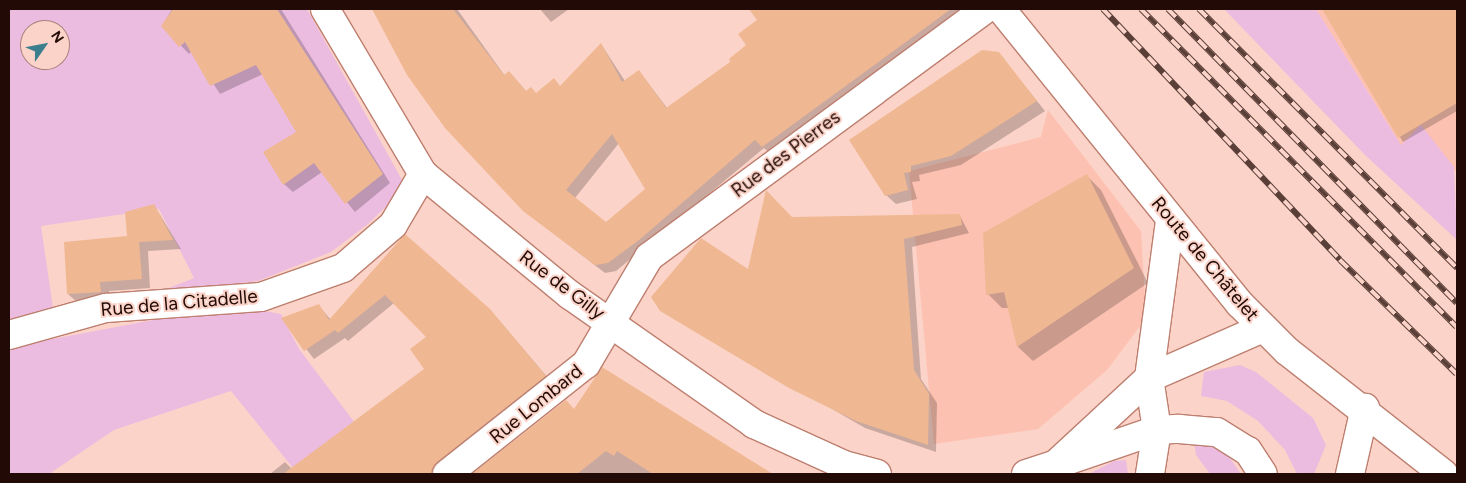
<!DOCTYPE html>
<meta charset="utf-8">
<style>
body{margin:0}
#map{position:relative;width:1466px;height:483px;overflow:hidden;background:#fcd3c8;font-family:Figtree,sans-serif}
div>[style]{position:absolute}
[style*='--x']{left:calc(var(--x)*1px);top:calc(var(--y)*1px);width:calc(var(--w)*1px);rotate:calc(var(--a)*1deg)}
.built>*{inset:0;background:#fdc1b1}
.green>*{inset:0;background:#ecbce0}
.shadow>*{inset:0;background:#0003}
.building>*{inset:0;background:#efb892}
.roads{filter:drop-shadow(1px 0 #bd7f6f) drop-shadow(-1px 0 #bd7f6f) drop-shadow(0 1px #bd7f6f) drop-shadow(0 -1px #bd7f6f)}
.minor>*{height:28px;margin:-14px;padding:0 14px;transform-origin:14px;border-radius:14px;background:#fff}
.major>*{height:28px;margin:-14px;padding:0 14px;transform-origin:14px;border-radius:14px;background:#fff}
.rail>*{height:5.5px;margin-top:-2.75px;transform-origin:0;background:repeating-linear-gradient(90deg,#fcd3c8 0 11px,#5a3f38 0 22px);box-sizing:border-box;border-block:1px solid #5a3f38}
span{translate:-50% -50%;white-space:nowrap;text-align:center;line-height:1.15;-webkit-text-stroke:4px #fcd3c8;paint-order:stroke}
.street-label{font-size:19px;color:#220b06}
.frame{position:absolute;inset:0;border:10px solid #220b06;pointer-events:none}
.north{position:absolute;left:20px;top:20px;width:50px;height:50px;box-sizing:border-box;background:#fcd3c8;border:1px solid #a5837a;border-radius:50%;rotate:57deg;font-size:14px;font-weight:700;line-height:20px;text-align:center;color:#220b06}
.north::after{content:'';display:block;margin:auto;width:18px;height:22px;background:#3b7e8e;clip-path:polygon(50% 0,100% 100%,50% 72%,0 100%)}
</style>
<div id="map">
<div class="built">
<i style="clip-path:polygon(1316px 9px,1457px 9px,1457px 173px,1421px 126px,1401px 145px)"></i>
<i style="clip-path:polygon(1048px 110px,1141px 231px,1146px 318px,1107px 370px,1038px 429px,934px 444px,909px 171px,1041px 137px)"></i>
</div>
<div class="green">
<i style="clip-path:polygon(evenodd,9px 9px,307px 9px,406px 187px,368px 224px,331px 252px,258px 281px,154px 294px,194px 278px,159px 209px,41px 226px,53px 308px,47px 340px,233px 305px,281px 314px,299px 349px,355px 423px,293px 468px,231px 391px,114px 430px,49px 474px,9px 474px,9px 9px,30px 30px,60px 30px,60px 60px,30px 60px,30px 30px)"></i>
<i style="clip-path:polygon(1224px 9px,1316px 9px,1401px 145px,1421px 125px,1454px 167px,1457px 240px,1365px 155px)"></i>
<i style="clip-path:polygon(1240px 365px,1256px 372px,1313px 418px,1326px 445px,1314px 474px,1297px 474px,1285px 450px,1258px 421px,1227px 401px,1201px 396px,1204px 372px)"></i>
<i style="clip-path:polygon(1194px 440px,1225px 451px,1241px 474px,1210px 474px,1196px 455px)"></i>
<i style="clip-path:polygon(1126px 460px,1128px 474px,1089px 474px,1114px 461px)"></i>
</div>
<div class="shadow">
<i style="clip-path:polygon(172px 9px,281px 9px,390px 183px,355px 212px,322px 172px,293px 192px,284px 184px,298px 132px,263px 74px,220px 94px,192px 51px,189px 54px,162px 26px)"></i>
<i style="clip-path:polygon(evenodd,374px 9px,457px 9px,505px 76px,509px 72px,527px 92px,537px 94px,561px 87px,601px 44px,625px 81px,639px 71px,667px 108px,732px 63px,747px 45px,759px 21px,752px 9px,960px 9px,959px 18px,772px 155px,764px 148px,616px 271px,605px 273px,523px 210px,409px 75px,374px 9px,619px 143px,647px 189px,606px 224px,575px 198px,619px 143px)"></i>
<i style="clip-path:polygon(540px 9px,569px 9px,551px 22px)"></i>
<i style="clip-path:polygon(1323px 9px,1454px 9px,1457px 15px,1457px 111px,1403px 142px)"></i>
<i style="clip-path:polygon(999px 54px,1045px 111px,961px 165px,919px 175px,920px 181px,912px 182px,917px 199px,896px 204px,886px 195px)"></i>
<i style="clip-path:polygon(1086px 175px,1101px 190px,1148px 283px,1033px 361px,1018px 347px,1009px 308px,1002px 308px,988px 294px)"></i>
<i style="clip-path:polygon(154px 205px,181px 249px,148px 251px,150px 288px,109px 291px,110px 301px,78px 303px,68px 294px,129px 237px)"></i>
<i style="clip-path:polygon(960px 216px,969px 233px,912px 247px,921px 379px,937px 403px,936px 452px,865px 428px,661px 310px,748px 271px,792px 218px)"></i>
<i style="clip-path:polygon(405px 236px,499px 320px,554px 385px,444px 474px,270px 474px,285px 462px,292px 469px,426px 369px,428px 338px,394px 303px,348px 341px,345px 338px,314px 359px,283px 319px,319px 306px,331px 320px)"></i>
<i style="clip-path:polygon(603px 369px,770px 474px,474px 474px,566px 401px,574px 410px)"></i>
</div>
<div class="building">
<i style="clip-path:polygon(173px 9px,277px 9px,383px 174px,345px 204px,314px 163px,283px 185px,263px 152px,296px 132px,256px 65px,210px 86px,185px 42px,179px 47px,161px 26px)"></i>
<i style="clip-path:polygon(evenodd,372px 9px,453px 9px,504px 75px,509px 71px,526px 91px,531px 87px,536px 93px,554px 78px,560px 86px,601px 43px,622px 82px,639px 70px,666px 108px,730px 62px,729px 59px,746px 45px,738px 34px,757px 20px,749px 9px,951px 9px,762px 147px,755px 140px,639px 240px,608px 263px,595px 265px,523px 211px,445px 128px,407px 75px,372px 9px,612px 134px,645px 189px,606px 222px,566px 190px,612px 134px)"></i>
<i style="clip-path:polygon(1322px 9px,1457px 9px,1457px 103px,1398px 138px)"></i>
<i style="clip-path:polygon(982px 50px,999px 52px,1037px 101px,951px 156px,911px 166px,911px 172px,904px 173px,908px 190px,885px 196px,849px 140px)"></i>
<i style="clip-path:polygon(1087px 174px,1134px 268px,1017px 347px,1004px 292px,986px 295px,983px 233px)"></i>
<i style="clip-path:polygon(766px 190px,792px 217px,960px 214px,962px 225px,904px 239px,914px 370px,929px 394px,928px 445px,856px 421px,789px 388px,660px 311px,651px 297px,701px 238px,748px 269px)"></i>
<i style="clip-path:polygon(154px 204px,173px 240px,139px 242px,142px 279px,100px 282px,101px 292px,67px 294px,64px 242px,127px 236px,125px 212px)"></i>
<i style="clip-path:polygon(405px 234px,490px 309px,546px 376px,437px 462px,432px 474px,283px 474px,424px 369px,410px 349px,426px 337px,385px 295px,338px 333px,335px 330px,304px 351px,281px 318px,319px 304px,329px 320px)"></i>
<i style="clip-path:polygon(602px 367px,736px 451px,773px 474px,653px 474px,617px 451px,614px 456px,606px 451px,577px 474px,472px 474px,566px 400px,574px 409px)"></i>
</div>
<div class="roads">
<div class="minor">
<i style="--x:9;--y:335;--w:101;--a:-15.6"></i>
<i style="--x:106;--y:308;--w:155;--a:-4.1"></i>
<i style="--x:261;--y:297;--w:87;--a:-19.5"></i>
<i style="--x:343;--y:268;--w:66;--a:-40.7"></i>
<i style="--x:393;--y:225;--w:59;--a:-59.5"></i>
<i style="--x:447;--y:474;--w:177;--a:-38.4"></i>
<i style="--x:586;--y:364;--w:124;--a:-59.5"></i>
<i style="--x:649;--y:257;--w:418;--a:-36.4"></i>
</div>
<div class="major">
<i style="--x:325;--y:9;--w:192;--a:59.3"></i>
<i style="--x:423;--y:174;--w:190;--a:39.5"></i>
<i style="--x:570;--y:295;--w:225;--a:35"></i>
<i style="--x:754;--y:424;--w:99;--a:24.5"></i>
<i style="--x:844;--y:465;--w:34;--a:15"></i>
<i style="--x:1001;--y:9;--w:380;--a:51"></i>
<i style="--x:1240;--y:304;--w:66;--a:45"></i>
<i style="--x:1287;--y:351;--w:199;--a:38.1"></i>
<i style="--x:1066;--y:461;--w:96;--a:-18.8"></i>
<i style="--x:1157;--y:430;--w:22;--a:-3"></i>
<i style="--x:1179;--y:429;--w:38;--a:5"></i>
<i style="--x:1217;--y:432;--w:36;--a:32"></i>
<i style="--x:1248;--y:451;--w:27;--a:57"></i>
<i style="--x:1026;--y:474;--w:32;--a:-18"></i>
<i style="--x:1056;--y:464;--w:127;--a:-42.8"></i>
<i style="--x:1149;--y:378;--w:124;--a:-23.7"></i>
<i style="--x:1150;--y:474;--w:45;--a:-81"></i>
<i style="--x:1157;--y:430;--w:53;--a:-98.7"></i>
<i style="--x:1149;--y:378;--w:158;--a:-82.4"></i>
<i style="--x:1350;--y:474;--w:68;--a:-77.2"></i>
</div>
</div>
<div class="rail">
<i style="--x:1103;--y:9;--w:345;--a:46.6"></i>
<i style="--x:1340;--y:260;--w:163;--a:44.3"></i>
<i style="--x:1141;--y:9;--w:448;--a:45.2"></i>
<i style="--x:1168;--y:9;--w:412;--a:45.5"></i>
<i style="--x:1199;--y:9;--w:366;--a:45.1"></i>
</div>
<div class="street-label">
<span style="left:786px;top:154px;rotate:-37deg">Rue des Pierres</span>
<span style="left:1205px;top:259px;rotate:50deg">Route de Châtelet</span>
<span style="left:562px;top:285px;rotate:37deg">Rue de Gilly</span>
<span style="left:179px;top:303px;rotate:-5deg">Rue de la Citadelle</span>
<span style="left:536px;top:404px;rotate:-39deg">Rue Lombard</span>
</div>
<div class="frame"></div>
<div class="north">N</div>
</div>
